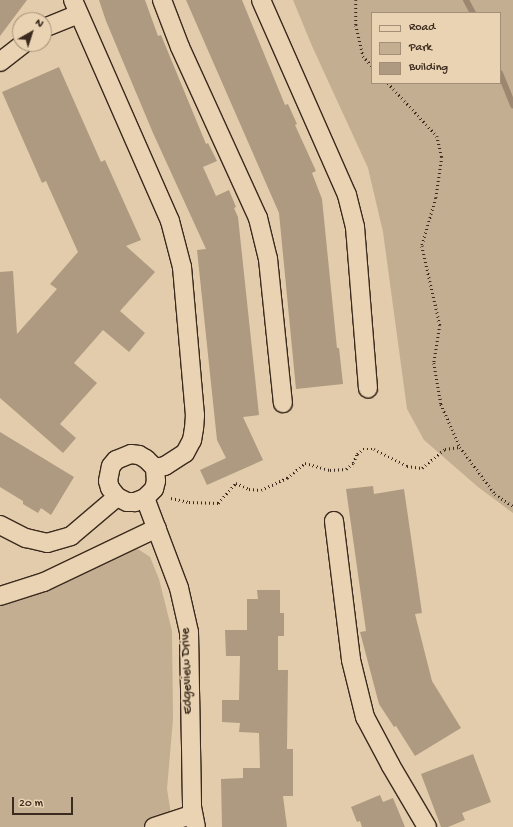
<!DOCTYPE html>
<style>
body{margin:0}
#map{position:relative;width:513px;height:827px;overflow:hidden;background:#e2ccac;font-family:"Gochi Hand",sans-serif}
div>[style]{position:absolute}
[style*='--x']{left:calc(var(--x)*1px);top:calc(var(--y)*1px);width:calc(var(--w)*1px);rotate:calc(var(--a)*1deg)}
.green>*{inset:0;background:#c3ae92}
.stream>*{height:6px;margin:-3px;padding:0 3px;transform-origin:3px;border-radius:3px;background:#9c8770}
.building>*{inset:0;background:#ae9a80}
.path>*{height:2.5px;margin-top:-1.25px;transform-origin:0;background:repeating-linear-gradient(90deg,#3b2a1e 0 1px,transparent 0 4px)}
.roads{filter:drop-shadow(1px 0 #3b2a1e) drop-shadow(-1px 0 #3b2a1e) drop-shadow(0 1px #3b2a1e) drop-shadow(0 -1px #3b2a1e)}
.minor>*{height:18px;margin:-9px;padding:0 9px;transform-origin:9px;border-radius:9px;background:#e9d3b2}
span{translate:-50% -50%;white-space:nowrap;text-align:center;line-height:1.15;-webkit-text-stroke:3px #e9d3b2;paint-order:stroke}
.street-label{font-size:13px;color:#3b2a1e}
.legend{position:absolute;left:371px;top:12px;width:130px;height:72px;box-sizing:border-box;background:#e9d3b2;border:1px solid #a38f77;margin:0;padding:5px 7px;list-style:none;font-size:12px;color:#3b2a1e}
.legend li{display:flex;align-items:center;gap:8px;height:20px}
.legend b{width:20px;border:1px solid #a38f77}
.north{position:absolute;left:12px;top:12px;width:40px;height:40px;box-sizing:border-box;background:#e9d3b2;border:1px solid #a38f77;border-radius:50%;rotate:39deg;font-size:11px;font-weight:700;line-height:16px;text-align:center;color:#3b2a1e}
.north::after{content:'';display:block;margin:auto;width:14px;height:18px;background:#3b2a1e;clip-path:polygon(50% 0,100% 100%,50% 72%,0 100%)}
.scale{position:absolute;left:12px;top:797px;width:61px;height:18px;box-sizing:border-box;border:2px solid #3b2a1e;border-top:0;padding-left:5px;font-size:12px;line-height:14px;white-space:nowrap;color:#3b2a1e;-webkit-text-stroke:3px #e9d3b2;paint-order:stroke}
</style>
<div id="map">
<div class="green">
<i style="clip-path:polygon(evenodd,293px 0,513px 0,513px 513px,478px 487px,424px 440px,407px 409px,383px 232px,368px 168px,312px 46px,293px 0,372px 13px,500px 13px,500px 83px,372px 83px,372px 13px)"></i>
<i style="clip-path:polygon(138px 549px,150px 557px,159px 579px,172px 631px,173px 719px,167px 789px,173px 827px,0 827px,0 606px,123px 551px)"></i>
</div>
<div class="stream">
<i style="--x:466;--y:0;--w:15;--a:62"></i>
<i style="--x:500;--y:73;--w:35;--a:68"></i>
</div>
<div class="building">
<i style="clip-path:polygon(0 0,27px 0,0 36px)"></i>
<i style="clip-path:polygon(99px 0,145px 0,158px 36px,161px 35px,206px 144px,208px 143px,217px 161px,203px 167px,216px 196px,229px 190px,236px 207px,234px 208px,238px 217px,259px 415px,243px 417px,263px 460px,207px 485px,200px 470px,226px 458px,217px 440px,197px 250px,206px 249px,153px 133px,106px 21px)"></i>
<i style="clip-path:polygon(186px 0,242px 0,285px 105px,288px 104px,297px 124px,295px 125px,316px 171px,312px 173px,322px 199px,337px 348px,339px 348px,343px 384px,296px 389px,279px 213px)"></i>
<i style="clip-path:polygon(59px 67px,101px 162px,105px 160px,141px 240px,126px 246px,155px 272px,120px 311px,145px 333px,129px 352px,103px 330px,74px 363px,97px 383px,60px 424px,76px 438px,63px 453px,0 398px,0 272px,13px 271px,17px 334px,57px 289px,50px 284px,78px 252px,46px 181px,42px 183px,2px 92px)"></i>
<i style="clip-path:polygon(0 432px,74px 477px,51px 515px,41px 508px,38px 513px,23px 504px,23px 501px,0 487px)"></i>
<i style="clip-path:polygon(373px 486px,374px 494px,404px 489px,422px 613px,415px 614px,432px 681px,461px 728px,415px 756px,396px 726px,394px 727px,379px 704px,360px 632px,366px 631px,346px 489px)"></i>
<i style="clip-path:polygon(257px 590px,280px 590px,280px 613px,284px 613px,284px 636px,278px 636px,278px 670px,288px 670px,287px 749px,293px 749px,293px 796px,283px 796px,287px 827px,222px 827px,221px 779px,243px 778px,243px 768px,260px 768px,259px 733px,239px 732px,240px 723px,222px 722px,222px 700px,239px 700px,240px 656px,226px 656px,225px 630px,247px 630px,247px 599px,258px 599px)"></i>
<i style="clip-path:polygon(473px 754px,491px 802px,462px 813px,465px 820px,448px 827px,441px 827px,421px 774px)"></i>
<i style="clip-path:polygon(380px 795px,383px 802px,393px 798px,405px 827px,362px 827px,360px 821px,357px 822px,351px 807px)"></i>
</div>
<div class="path">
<i style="--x:356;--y:0;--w:25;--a:90"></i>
<i style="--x:356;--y:25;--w:32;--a:77"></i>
<i style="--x:363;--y:56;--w:13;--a:48"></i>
<i style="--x:388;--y:83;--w:72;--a:47.2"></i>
<i style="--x:437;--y:136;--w:22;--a:77"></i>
<i style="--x:442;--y:157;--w:41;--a:98.3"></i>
<i style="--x:436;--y:198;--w:50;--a:106.3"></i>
<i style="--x:422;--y:246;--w:81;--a:77.2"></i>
<i style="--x:440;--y:325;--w:38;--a:99"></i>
<i style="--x:434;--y:363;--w:42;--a:80.3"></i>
<i style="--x:441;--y:404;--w:47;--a:66.2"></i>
<i style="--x:460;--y:447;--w:59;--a:53.3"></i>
<i style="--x:495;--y:494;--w:22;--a:34"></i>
<i style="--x:171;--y:498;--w:18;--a:13"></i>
<i style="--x:189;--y:502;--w:29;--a:2"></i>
<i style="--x:218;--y:503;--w:27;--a:-48"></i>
<i style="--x:236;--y:483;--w:14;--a:25"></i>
<i style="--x:249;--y:489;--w:12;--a:5"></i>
<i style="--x:261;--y:490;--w:29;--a:-25"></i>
<i style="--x:287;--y:478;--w:23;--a:-40"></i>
<i style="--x:305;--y:463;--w:26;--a:16"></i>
<i style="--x:330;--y:470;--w:16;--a:-4"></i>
<i style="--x:346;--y:469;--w:9;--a:-41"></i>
<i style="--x:353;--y:463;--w:10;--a:-66"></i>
<i style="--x:357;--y:454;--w:8;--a:-40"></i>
<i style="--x:363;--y:449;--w:11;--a:0"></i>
<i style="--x:374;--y:449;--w:37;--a:27"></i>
<i style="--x:407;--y:466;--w:15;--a:8"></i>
<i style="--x:422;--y:468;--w:30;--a:-40"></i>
<i style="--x:445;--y:449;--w:15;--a:-8"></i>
</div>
<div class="roads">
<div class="minor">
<i style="--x:73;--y:0;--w:241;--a:66.3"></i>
<i style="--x:170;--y:221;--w:48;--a:75.4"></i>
<i style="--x:182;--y:267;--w:149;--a:85"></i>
<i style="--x:195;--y:415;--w:13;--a:94"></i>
<i style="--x:194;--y:428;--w:12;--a:99"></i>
<i style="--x:192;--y:440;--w:15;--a:118"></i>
<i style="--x:185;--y:453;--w:24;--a:147"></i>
<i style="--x:165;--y:466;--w:10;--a:169"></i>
<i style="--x:162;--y:0;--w:50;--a:69"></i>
<i style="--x:180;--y:47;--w:188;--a:65.5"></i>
<i style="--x:258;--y:218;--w:42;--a:76.3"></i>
<i style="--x:268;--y:259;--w:145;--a:84.1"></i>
<i style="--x:261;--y:0;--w:213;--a:66.2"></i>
<i style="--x:347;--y:195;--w:33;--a:76"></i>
<i style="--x:355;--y:227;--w:162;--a:85.4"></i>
<i style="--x:44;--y:28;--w:37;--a:-22"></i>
<i style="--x:0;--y:62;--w:29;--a:-38"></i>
<i style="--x:131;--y:454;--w:8;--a:7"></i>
<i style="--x:139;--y:455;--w:8;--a:30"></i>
<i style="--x:146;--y:459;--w:13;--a:45"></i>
<i style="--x:155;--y:468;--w:13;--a:86"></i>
<i style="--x:156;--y:481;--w:8;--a:104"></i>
<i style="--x:154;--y:489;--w:13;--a:135"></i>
<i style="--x:145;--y:498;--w:11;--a:158"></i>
<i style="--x:135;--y:502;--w:8;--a:180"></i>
<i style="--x:127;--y:502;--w:11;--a:-153"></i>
<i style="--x:117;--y:497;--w:11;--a:-128"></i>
<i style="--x:110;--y:488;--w:7;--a:-106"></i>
<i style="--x:108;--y:481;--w:15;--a:-79"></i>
<i style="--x:111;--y:466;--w:8;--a:-50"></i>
<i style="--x:116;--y:460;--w:16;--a:-22"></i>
<i style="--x:145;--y:498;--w:96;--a:69.3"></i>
<i style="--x:179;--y:588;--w:45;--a:77.2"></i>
<i style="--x:189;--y:632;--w:175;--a:89"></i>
<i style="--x:192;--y:807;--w:20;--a:79"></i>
<i style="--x:334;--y:521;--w:140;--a:83"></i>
<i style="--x:351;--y:660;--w:59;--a:76.2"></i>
<i style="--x:365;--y:717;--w:55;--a:62"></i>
<i style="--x:391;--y:766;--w:71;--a:59.5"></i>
<i style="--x:0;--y:525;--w:29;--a:27"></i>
<i style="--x:26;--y:538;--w:22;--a:13"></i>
<i style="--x:47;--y:543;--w:25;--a:-16"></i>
<i style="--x:71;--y:536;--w:60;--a:-40.3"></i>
<i style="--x:0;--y:596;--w:46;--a:-17.7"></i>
<i style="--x:44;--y:582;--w:125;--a:-25.5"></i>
<i style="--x:154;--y:827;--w:40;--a:-18"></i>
</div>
</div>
<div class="street-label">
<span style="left:188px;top:671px;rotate:-92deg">Edgeview Drive</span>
</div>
<ul class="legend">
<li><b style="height:5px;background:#e9d3b2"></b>Road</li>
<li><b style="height:11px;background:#c3ae92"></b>Park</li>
<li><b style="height:11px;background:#ae9a80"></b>Building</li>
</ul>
<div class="north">N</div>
<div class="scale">20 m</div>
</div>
